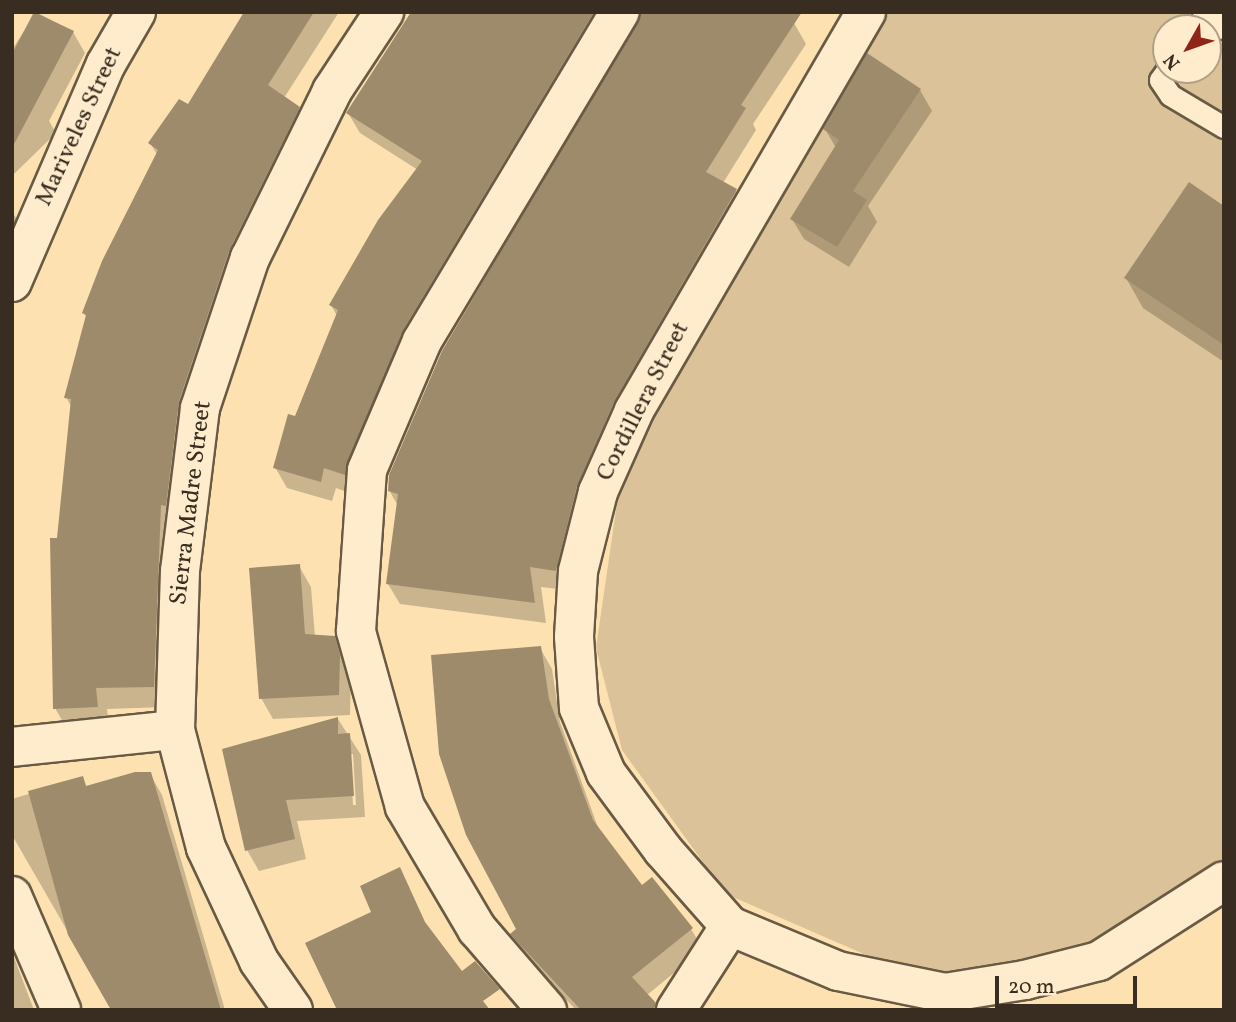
<!DOCTYPE html>
<style>
body{margin:0}
#map{position:relative;width:1236px;height:1022px;overflow:hidden;background:#fde1b1;font-family:Vollkorn,serif}
div>[style]{position:absolute}
[style*='--x']{left:calc(var(--x)*1px);top:calc(var(--y)*1px);width:calc(var(--w)*1px);rotate:calc(var(--a)*1deg)}
.green>*{inset:0;background:#dcc298}
.shadow>*{inset:0;background:#0003}
.building>*{inset:0;background:#9e8b6b}
.roads{filter:drop-shadow(2px 0 #695a44) drop-shadow(-2px 0 #695a44) drop-shadow(0 2px #695a44) drop-shadow(0 -2px #695a44)}
.lane>*{height:21px;margin:-10.5px;padding:0 10.5px;transform-origin:10.5px;border-radius:10.5px;background:#feeccc}
.street>*{height:38px;margin:-19px;padding:0 19px;transform-origin:19px;border-radius:19px;background:#feeccc}
span{translate:-50% -50%;white-space:nowrap;text-align:center;line-height:1.15;-webkit-text-stroke:5px #feeccc;paint-order:stroke}
.street-label{font-size:24px;color:#382d20}
.frame{position:absolute;inset:0;border:14px solid #382d20;pointer-events:none}
.north{position:absolute;left:1152px;top:14px;width:70px;height:70px;box-sizing:border-box;background:#feeccc;border:2px solid #afa087;border-radius:50%;rotate:230deg;font-size:19px;font-weight:700;line-height:28px;text-align:center;color:#382d20}
.north::after{content:'';display:block;margin:auto;width:24px;height:32px;background:#8f2418;clip-path:polygon(50% 0,100% 100%,50% 72%,0 100%)}
.scale{position:absolute;left:995px;top:976px;width:142px;height:32px;box-sizing:border-box;border:4px solid #382d20;border-top:0;padding-left:9px;font-size:21px;line-height:24px;white-space:nowrap;color:#382d20;-webkit-text-stroke:5px #feeccc;paint-order:stroke}
</style>
<div id="map">
<div class="green">
<i style="clip-path:polygon(evenodd,886px 12px,1187px 12px,1224px 36px,1224px 863px,1097px 951px,1018px 971px,903px 971px,726px 894px,622px 750px,596px 648px,618px 496px,663px 385px,886px 12px,1166px 28px,1208px 28px,1208px 70px,1166px 70px,1166px 28px)"></i>
</div>
<div class="shadow">
<i style="clip-path:polygon(36px 12px,73px 32px,85px 53px,49px 121px,56px 133px,12px 176px,12px 50px)"></i>
<i style="clip-path:polygon(257px 12px,339px 12px,284px 98px,298px 108px,311px 129px,240px 272px,165px 707px,107px 709px,109px 727px,67px 729px,55px 708px,58px 540px,72px 408px,66px 397px,87px 318px,84px 313px,158px 156px,150px 143px,188px 107px)"></i>
<i style="clip-path:polygon(414px 12px,778px 12px,794px 23px,806px 44px,753px 124px,756px 130px,723px 183px,736px 191px,748px 211px,567px 590px,541px 587px,546px 623px,400px 604px,388px 584px,398px 506px,389px 490px,640px 24px,641px 13px,622px 13px,356px 495px,336px 488px,332px 501px,287px 488px,275px 467px,337px 316px,331px 305px,418px 170px,360px 133px,348px 113px)"></i>
<i style="clip-path:polygon(920px 90px,932px 111px,868px 206px,877px 222px,849px 267px,804px 239px,792px 219px,836px 148px,825px 129px)"></i>
<i style="clip-path:polygon(1224px 208px,1224px 362px,1143px 308px,1126px 278px)"></i>
<i style="clip-path:polygon(12px 212px,27px 234px,12px 262px)"></i>
<i style="clip-path:polygon(299px 566px,311px 587px,315px 637px,334px 637px,346px 658px,351px 677px,350px 715px,273px 719px,261px 698px)"></i>
<i style="clip-path:polygon(540px 648px,552px 669px,560px 722px,600px 833px,642px 888px,691px 929px,703px 949px,647px 995px,656px 1010px,576px 1010px,524px 955px,512px 934px,518px 930px)"></i>
<i style="clip-path:polygon(evenodd,338px 719px,361px 755px,365px 817px,297px 821px,306px 859px,259px 871px,247px 850px,338px 719px,350px 754px,353px 754px,356px 805px,353px 805px,350px 754px)"></i>
<i style="clip-path:polygon(150px 774px,162px 795px,225px 1010px,113px 1010px,12px 835px,12px 799px,82px 778px,87px 787px)"></i>
<i style="clip-path:polygon(12px 952px,34px 1010px,12px 1010px)"></i>
</div>
<div class="building">
<i style="clip-path:polygon(34px 12px,74px 31px,12px 148px,12px 54px)"></i>
<i style="clip-path:polygon(244px 12px,314px 12px,268px 85px,300px 107px,229px 251px,179px 401px,166px 506px,161px 505px,154px 687px,96px 688px,98px 707px,53px 709px,50px 538px,57px 538px,71px 399px,64px 398px,86px 315px,82px 313px,102px 261px,158px 150px,148px 143px,179px 99px,188px 104px)"></i>
<i style="clip-path:polygon(411px 12px,594px 12px,403px 330px,345px 475px,324px 468px,321px 482px,273px 468px,288px 414px,295px 416px,338px 310px,329px 305px,378px 220px,422px 161px,346px 113px)"></i>
<i style="clip-path:polygon(642px 12px,802px 12px,741px 105px,746px 108px,706px 172px,737px 189px,614px 402px,577px 486px,556px 571px,530px 567px,535px 603px,386px 584px,398px 494px,388px 491px,389px 475px,442px 351px)"></i>
<i style="clip-path:polygon(867px 53px,921px 89px,853px 191px,867px 200px,837px 247px,790px 219px,839px 140px,823px 129px)"></i>
<i style="clip-path:polygon(1189px 182px,1224px 206px,1224px 345px,1124px 278px)"></i>
<i style="clip-path:polygon(300px 564px,305px 634px,335px 636px,340px 655px,339px 695px,259px 699px,249px 568px)"></i>
<i style="clip-path:polygon(541px 646px,549px 699px,593px 820px,642px 885px,652px 877px,693px 928px,632px 977px,656px 1003px,654px 1010px,581px 1010px,510px 934px,516px 929px,466px 835px,439px 754px,431px 655px)"></i>
<i style="clip-path:polygon(338px 717px,338px 734px,350px 733px,354px 796px,286px 800px,295px 839px,245px 851px,222px 749px)"></i>
<i style="clip-path:polygon(135px 772px,151px 772px,221px 1010px,111px 1010px,68px 935px,28px 791px,83px 776px,86px 786px)"></i>
<i style="clip-path:polygon(400px 867px,425px 922px,462px 971px,475px 961px,500px 989px,483px 1001px,490px 1010px,337px 1010px,305px 943px,371px 912px,360px 886px)"></i>
</div>
<div class="roads">
<div class="lane">
<i style="--x:1167;--y:70;--w:12;--a:125"></i>
<i style="--x:1160;--y:80;--w:18;--a:56"></i>
<i style="--x:1170;--y:95;--w:63;--a:30.7"></i>
</div>
<div class="street">
<i style="--x:866;--y:12;--w:462;--a:120.2"></i>
<i style="--x:634;--y:411;--w:89;--a:114"></i>
<i style="--x:598;--y:492;--w:81;--a:104.2"></i>
<i style="--x:578;--y:571;--w:66;--a:93.5"></i>
<i style="--x:574;--y:637;--w:71;--a:86"></i>
<i style="--x:579;--y:708;--w:70;--a:67.4"></i>
<i style="--x:606;--y:773;--w:96;--a:53.5"></i>
<i style="--x:663;--y:850;--w:101;--a:48.6"></i>
<i style="--x:730;--y:926;--w:117;--a:22.6"></i>
<i style="--x:838;--y:971;--w:109;--a:11.6"></i>
<i style="--x:945;--y:993;--w:81;--a:-9.2"></i>
<i style="--x:1025;--y:980;--w:76;--a:-14.4"></i>
<i style="--x:1099;--y:961;--w:148;--a:-32.6"></i>
<i style="--x:1212;--y:12;--w:14;--a:34"></i>
<i style="--x:12;--y:282;--w:237;--a:-66.7"></i>
<i style="--x:106;--y:64;--w:60;--a:-60"></i>
<i style="--x:12;--y:747;--w:164;--a:-6"></i>
<i style="--x:12;--y:896;--w:124;--a:66.7"></i>
<i style="--x:293;--y:1010;--w:60;--a:-124.8"></i>
<i style="--x:259;--y:961;--w:125;--a:-115.1"></i>
<i style="--x:206;--y:848;--w:122;--a:-104.7"></i>
<i style="--x:175;--y:730;--w:159;--a:-88.2"></i>
<i style="--x:180;--y:571;--w:164;--a:-83"></i>
<i style="--x:200;--y:408;--w:158;--a:-71.6"></i>
<i style="--x:250;--y:258;--w:186;--a:-63.8"></i>
<i style="--x:332;--y:91;--w:95;--a:-56.6"></i>
<i style="--x:547;--y:1010;--w:107;--a:-130.8"></i>
<i style="--x:477;--y:929;--w:142;--a:-120.5"></i>
<i style="--x:405;--y:807;--w:183;--a:-105.6"></i>
<i style="--x:356;--y:631;--w:161;--a:-86.1"></i>
<i style="--x:367;--y:470;--w:140;--a:-66.9"></i>
<i style="--x:422;--y:341;--w:384;--a:-59"></i>
<i style="--x:676;--y:1010;--w:100;--a:-57.3"></i>
</div>
</div>
<div class="street-label">
<span style="left:80px;top:127px;rotate:-65deg">Mariveles Street</span>
<span style="left:644px;top:402px;rotate:-63deg">Cordillera Street</span>
<span style="left:192px;top:503px;rotate:-83deg">Sierra Madre Street</span>
</div>
<div class="frame"></div>
<div class="north">N</div>
<div class="scale">20 m</div>
</div>
